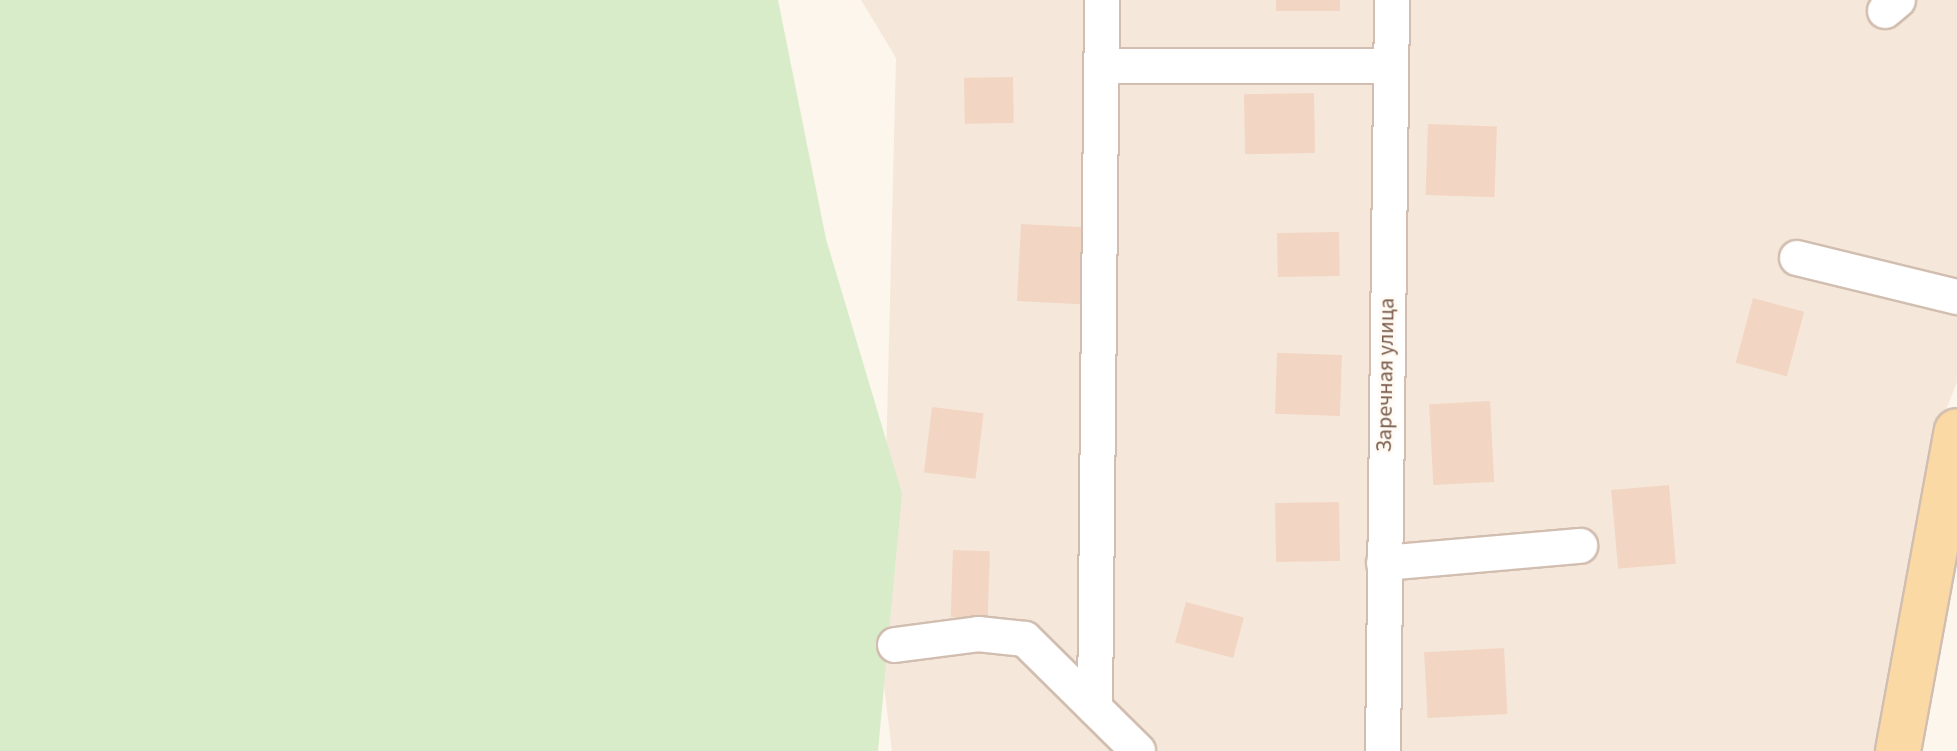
<!DOCTYPE html>
<meta charset="utf-8">
<style>
body{margin:0}
#map{position:relative;width:1957px;height:751px;overflow:hidden;background:#fdf6ec;font-family:"Source Sans 3",sans-serif}
div>[style]{position:absolute}
[style*='--x']{left:calc(var(--x)*1px);top:calc(var(--y)*1px);width:calc(var(--w)*1px);rotate:calc(var(--a)*1deg)}
.residential>*{inset:0;background:#f5e8da}
.green>*{inset:0;background:#d8ecc9}
.building>*{inset:0;background:#f3d5c3;transform-origin:0 0}
.roads{filter:drop-shadow(2px 0 #d1beb0) drop-shadow(-2px 0 #d1beb0) drop-shadow(0 2px #d1beb0) drop-shadow(0 -2px #d1beb0)}
.minor>*{height:34px;margin:-17px;padding:0 17px;transform-origin:17px;border-radius:17px;background:#fff}
.major>*{height:44px;margin:-22px;padding:0 22px;transform-origin:22px;border-radius:22px;background:#fbd9a5}
span{translate:-50% -50%;white-space:nowrap;text-align:center;line-height:1.15;-webkit-text-stroke:6px #fffaf3;paint-order:stroke}
.street-label{font-size:22px;color:#7a5c4d}
</style>
<div id="map">
<div class="residential">
<i style="clip-path:polygon(861px 0,1957px 0,1957px 382px,1929px 454px,1885px 751px,892px 751px,881px 662px,896px 58px)"></i>
</div>
<div class="green">
<i style="clip-path:polygon(0 0,778px 0,826px 239px,902px 493px,878px 751px,0 751px)"></i>
</div>
<div class="building">
<i style="left:1276px;top:0;width:64px;height:11px"></i>
<i style="left:1013px;top:77px;width:46px;height:49px;rotate:89deg"></i>
<i style="left:1314px;top:93px;width:60px;height:70px;rotate:89deg"></i>
<i style="left:1428px;top:124px;width:69px;height:71px;rotate:2deg"></i>
<i style="left:1021px;top:224px;width:63px;height:77px;rotate:3deg"></i>
<i style="left:1339px;top:232px;width:44px;height:62px;rotate:89deg"></i>
<i style="left:1753px;top:298px;width:53px;height:67px;rotate:15deg"></i>
<i style="left:1342px;top:355px;width:61px;height:65px;rotate:92deg"></i>
<i style="left:1490px;top:401px;width:81px;height:61px;rotate:87deg"></i>
<i style="left:932px;top:407px;width:52px;height:66px;rotate:7deg"></i>
<i style="left:1669px;top:485px;width:79px;height:58px;rotate:85deg"></i>
<i style="left:1339px;top:502px;width:59px;height:64px;rotate:89deg"></i>
<i style="left:953px;top:550px;width:37px;height:67px;rotate:2deg"></i>
<i style="left:1186px;top:602px;width:60px;height:42px;rotate:15deg"></i>
<i style="left:1504px;top:648px;width:66px;height:80px;rotate:87deg"></i>
</div>
<div class="roads">
<div class="minor">
<i style="--x:1885;--y:11;--w:17;--a:-40"></i>
<i style="--x:1103;--y:66;--w:288;--a:0"></i>
<i style="--x:1797;--y:258;--w:165;--a:13.7"></i>
<i style="--x:1384;--y:563;--w:197;--a:-5"></i>
<i style="--x:895;--y:645;--w:84;--a:-7.5"></i>
<i style="--x:978;--y:634;--w:47;--a:6.1"></i>
<i style="--x:1025;--y:639;--w:159;--a:44.7"></i>
<i style="--x:1095;--y:708;--w:708;--a:-89.43"></i>
<i style="--x:1383;--y:751;--w:751;--a:-89.31"></i>
</div>
<div class="major">
<i style="--x:1898;--y:751;--w:325;--a:-79.6"></i>
</div>
</div>
<div class="street-label">
<span style="left:1386px;top:375px;rotate:-89deg">Заречная улица</span>
</div>
</div>
